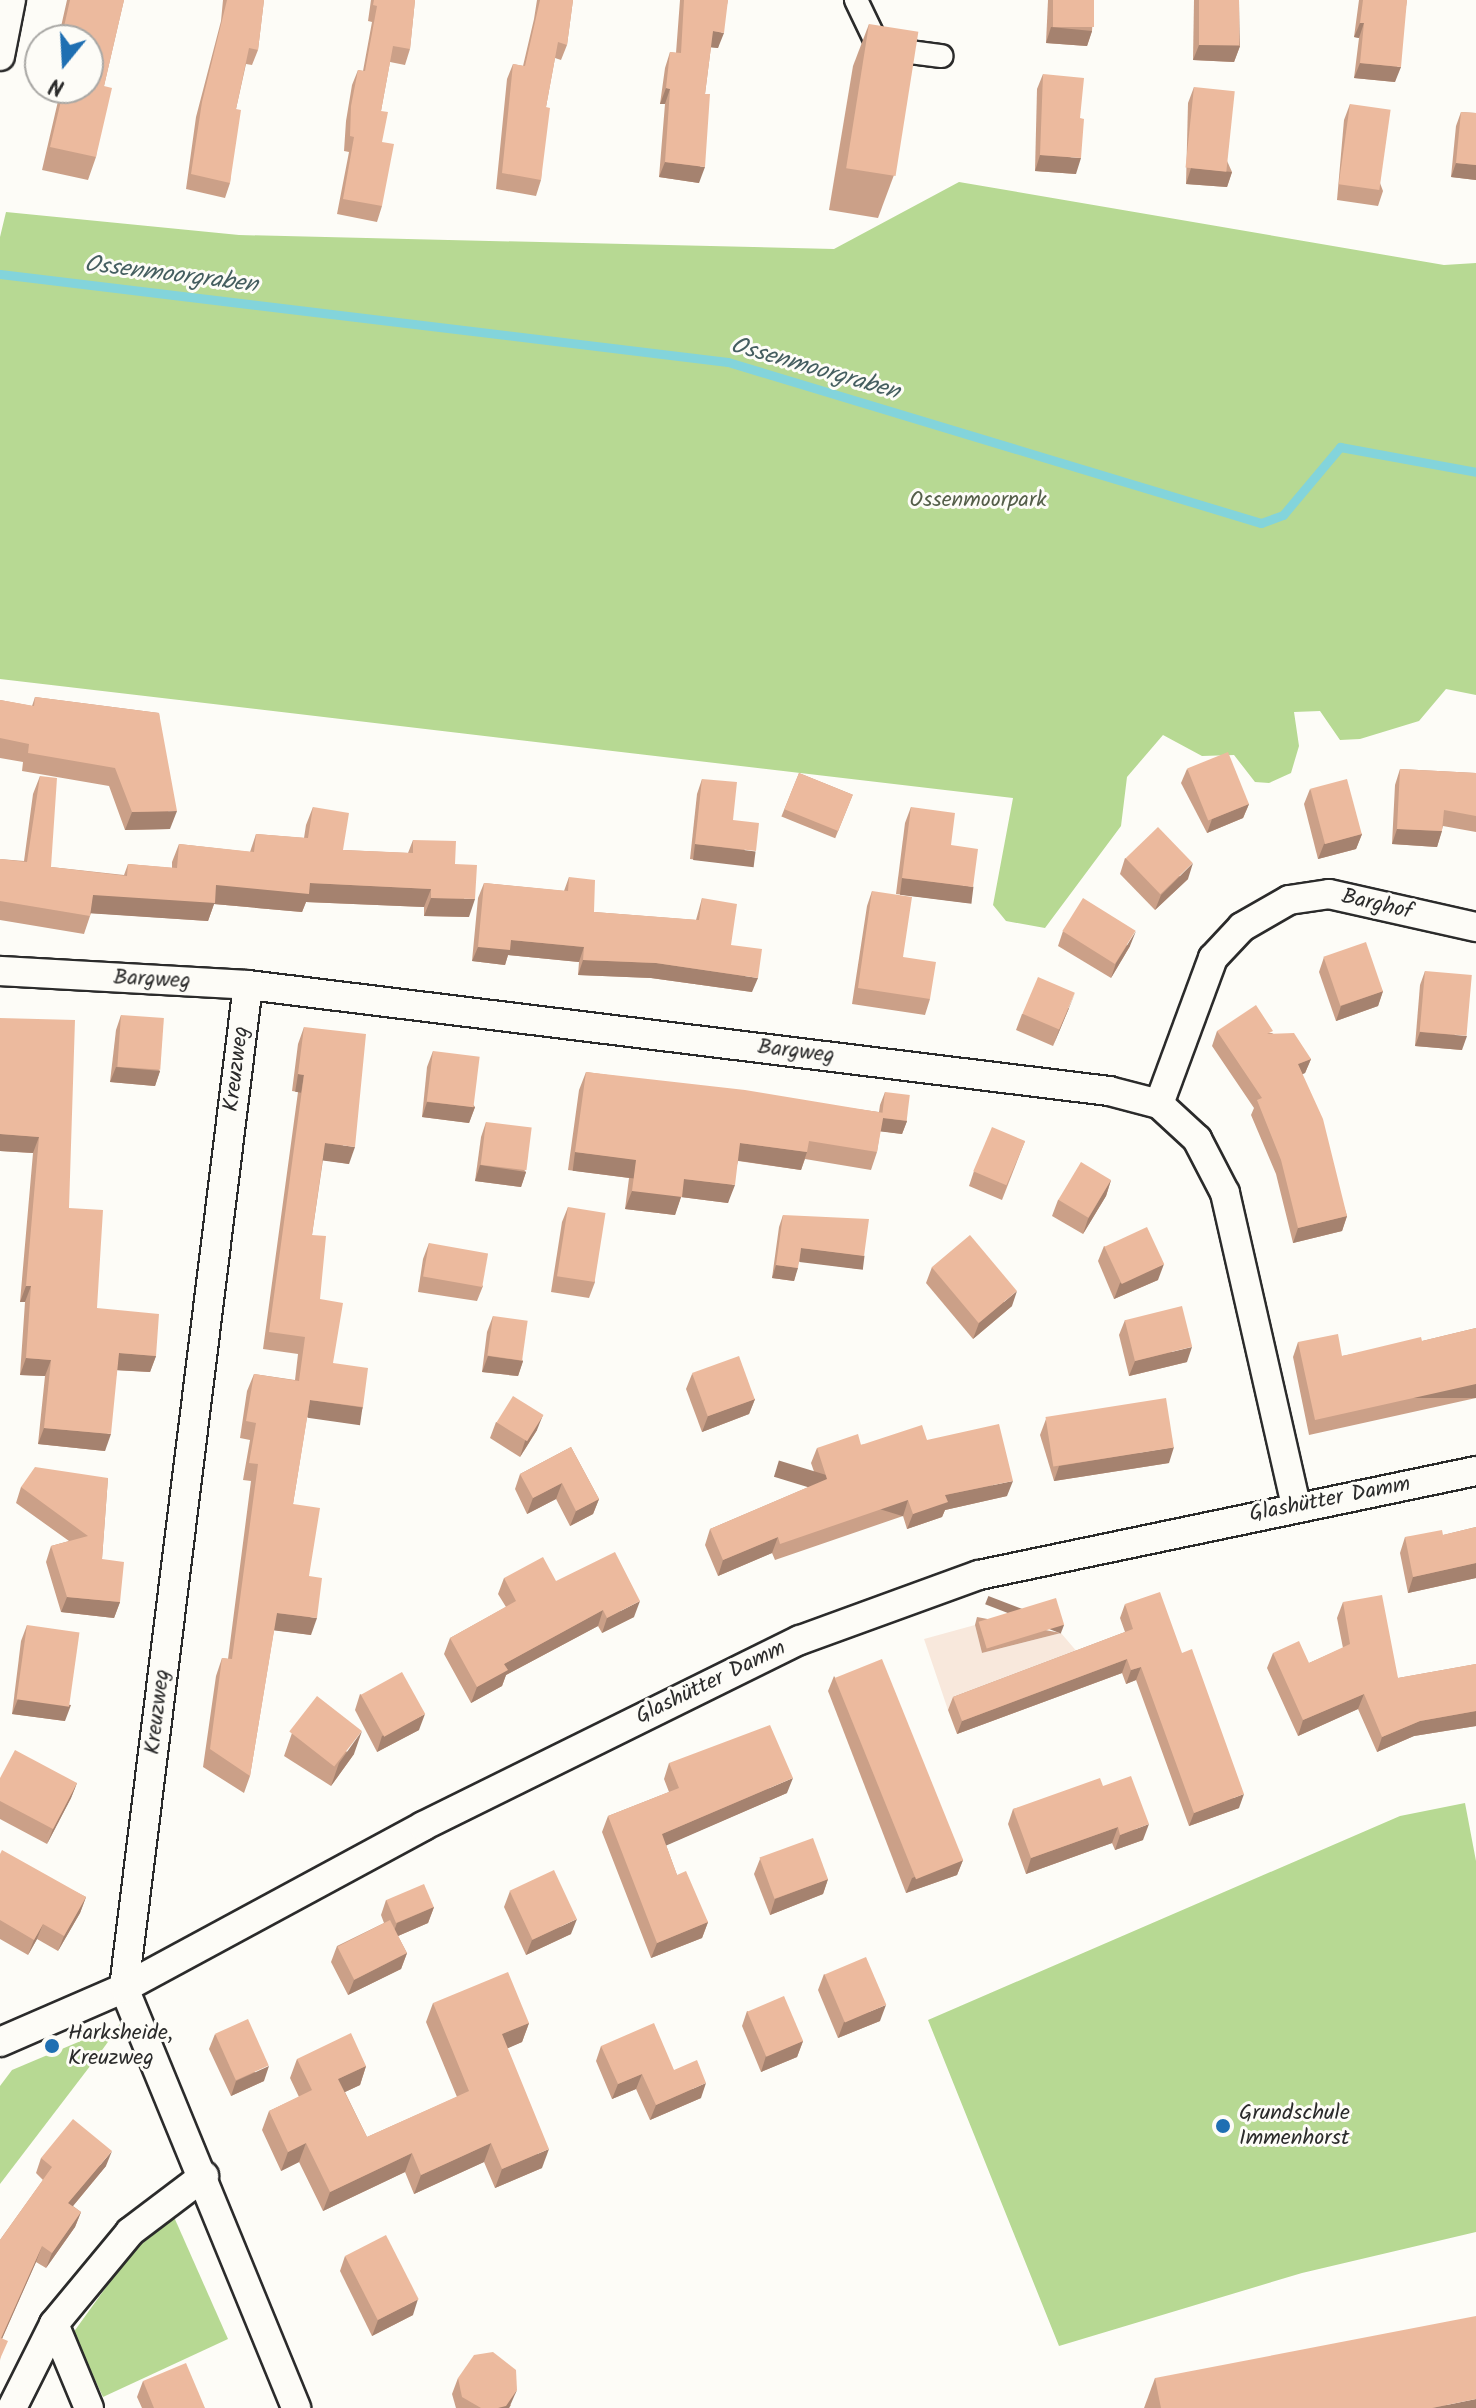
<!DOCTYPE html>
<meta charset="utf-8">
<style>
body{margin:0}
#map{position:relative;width:1476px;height:2408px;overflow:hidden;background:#fdfcf7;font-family:Kalam,sans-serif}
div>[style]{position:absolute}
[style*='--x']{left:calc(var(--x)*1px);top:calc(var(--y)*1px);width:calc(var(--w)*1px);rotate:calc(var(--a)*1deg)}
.built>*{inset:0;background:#f8e8dc}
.green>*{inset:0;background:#b7d993}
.stream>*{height:9px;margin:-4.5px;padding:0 4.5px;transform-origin:4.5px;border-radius:4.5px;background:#83d4db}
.roads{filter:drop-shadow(2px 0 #2b2b2b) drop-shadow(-2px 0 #2b2b2b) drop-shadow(0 2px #2b2b2b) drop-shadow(0 -2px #2b2b2b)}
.pedestrian>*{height:22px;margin:-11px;padding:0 11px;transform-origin:11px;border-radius:11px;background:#fdfcf7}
.minor>*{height:28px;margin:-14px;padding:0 14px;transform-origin:14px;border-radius:14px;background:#fdfcf7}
.wall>*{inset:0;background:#cba088;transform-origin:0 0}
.shaded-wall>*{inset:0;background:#a5826f;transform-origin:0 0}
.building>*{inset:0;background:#ecba9e;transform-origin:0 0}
.dots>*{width:22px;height:22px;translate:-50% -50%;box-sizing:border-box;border:4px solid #fdfcf7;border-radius:50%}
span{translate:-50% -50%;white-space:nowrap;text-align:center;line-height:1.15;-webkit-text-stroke:6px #fdfcf7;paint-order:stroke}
.park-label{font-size:22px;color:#555f4a}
.street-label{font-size:22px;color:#2b2b2b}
.poi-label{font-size:22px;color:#2b2b2b}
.left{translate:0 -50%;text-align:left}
.water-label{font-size:24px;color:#455e60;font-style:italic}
.north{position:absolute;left:24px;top:24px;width:80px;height:80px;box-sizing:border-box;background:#fdfcf7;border:2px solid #a9a8a5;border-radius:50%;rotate:198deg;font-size:22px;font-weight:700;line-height:32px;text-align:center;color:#2b2b2b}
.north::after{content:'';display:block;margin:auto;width:28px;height:36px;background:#1f6fb2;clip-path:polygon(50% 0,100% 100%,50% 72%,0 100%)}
</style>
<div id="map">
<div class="built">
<i style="clip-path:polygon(975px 1625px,982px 1653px,1061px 1633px,1084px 1660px,948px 1710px,924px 1639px)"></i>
</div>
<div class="green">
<i style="clip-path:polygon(959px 182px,1444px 265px,1476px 263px,1476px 695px,1446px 689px,1419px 721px,1360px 739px,1340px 740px,1320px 711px,1294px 712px,1299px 746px,1291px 773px,1269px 783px,1255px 782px,1234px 755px,1202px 756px,1163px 735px,1127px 777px,1121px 826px,1045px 928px,1006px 921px,993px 905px,1013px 798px,0 679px,0 237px,6px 212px,239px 235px,834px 249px)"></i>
<i style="clip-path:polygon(1465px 1803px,1476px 1861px,1476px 2232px,1302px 2273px,1059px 2346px,928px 2020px,1400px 1816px)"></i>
<i style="clip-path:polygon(121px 2024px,97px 2057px,0 2184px,0 2086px,12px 2070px)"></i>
<i style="clip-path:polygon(174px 2217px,228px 2339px,103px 2397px,73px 2333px,130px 2254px)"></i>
</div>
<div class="stream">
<i style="--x:0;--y:274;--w:733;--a:6.89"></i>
<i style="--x:728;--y:362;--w:557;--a:16.81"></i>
<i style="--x:1261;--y:523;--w:23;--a:-20"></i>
<i style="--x:1283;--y:515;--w:89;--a:-50"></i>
<i style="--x:1340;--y:447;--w:138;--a:10.4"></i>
</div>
<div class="roads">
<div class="pedestrian">
<i style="--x:856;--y:0;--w:53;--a:64.4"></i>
<i style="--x:879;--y:48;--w:63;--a:7.4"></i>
</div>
<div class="minor">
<i style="--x:0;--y:56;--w:57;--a:-78.9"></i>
<i style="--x:0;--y:971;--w:248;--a:3.2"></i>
<i style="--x:248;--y:985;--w:868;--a:7.02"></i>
<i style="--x:1109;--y:1091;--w:52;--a:14.6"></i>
<i style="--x:1159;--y:1104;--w:52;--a:42.6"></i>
<i style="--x:1197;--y:1139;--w:61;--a:62.6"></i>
<i style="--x:1225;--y:1193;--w:321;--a:77.2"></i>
<i style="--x:248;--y:985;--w:1011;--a:97.05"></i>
<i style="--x:124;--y:1988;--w:454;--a:67.7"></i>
<i style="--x:1159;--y:1104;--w:156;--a:-69.7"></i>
<i style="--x:1213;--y:958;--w:42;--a:-46.9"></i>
<i style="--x:1242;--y:927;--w:54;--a:-29.9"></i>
<i style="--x:1289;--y:900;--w:40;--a:-8.5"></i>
<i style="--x:1329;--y:894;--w:151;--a:12.7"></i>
<i style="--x:0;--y:2042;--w:135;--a:-23.5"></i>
<i style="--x:124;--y:1988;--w:340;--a:-28.4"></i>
<i style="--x:423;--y:1826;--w:420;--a:-26.3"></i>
<i style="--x:800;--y:1640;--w:190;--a:-20"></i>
<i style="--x:979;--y:1575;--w:508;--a:-11.82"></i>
<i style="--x:54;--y:2324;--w:91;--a:67.4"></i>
<i style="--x:12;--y:2408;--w:94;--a:-63.4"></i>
<i style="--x:54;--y:2324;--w:119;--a:-50.4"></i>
<i style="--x:130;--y:2232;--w:93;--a:-37.1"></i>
</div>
</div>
<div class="wall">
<i style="clip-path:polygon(67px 0,124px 0,104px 86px,96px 157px,88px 180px,42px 170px,58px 101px,45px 98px,47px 88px,88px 88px,88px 40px,58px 40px)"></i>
<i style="clip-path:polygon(223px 0,264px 0,258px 50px,252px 65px,246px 64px,236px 109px,230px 183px,225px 198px,186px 189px,196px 117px,221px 21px)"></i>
<i style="clip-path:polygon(371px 0,415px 0,410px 49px,405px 65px,390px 62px,381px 111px,382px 206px,377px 222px,337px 214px,349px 152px,344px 151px,346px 121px,352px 85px,358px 70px,363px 71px,372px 22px,368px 21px)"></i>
<i style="clip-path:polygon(537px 0,573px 0,567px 45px,561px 60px,555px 58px,546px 107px,541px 180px,536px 196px,496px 189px,507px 79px,513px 64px,523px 66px,534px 19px)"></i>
<i style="clip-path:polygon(680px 0,728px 0,718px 48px,711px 47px,705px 94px,699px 183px,659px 177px,665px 104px,660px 104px,665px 68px,670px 52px,676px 53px)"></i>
<i style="clip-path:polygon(1048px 0,1094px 0,1092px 31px,1087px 46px,1046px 43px)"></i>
<i style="clip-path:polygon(1194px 0,1239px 0,1240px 46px,1234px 62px,1193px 60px)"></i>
<i style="clip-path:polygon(1359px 0,1407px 0,1395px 82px,1354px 78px,1359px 38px,1354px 37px)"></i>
<i style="clip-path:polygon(869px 24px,894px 175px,878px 218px,829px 210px,853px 66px)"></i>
<i style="clip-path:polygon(1043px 74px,1076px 174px,1035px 171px,1037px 89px)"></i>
<i style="clip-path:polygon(1194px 87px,1232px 172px,1227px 187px,1186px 184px,1188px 103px)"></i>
<i style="clip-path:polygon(1350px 104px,1383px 191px,1378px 206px,1337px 200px,1344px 120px)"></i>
<i style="clip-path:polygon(1461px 112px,1476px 113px,1476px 180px,1451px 177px,1456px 126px)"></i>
<i style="clip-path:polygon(35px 697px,159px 713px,170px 829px,125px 830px,109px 786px,22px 771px,23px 762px,0 758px,0 700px,32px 706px)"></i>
<i style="clip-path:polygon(1187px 769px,1249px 804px,1243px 818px,1207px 833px,1181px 783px)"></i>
<i style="clip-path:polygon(1400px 769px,1476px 773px,1476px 832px,1443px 826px,1437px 847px,1392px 844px,1395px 785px)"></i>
<i style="left:799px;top:773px;width:58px;height:47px;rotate:22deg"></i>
<i style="clip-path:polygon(40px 776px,51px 867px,124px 875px,128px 864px,172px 868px,172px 862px,179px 844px,250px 852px,256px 834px,304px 838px,306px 825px,313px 807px,343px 850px,408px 853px,413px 840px,455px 864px,469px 917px,424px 916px,424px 907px,306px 902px,302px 912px,214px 904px,208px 921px,91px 913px,84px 934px,0 920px,0 859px,24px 861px,33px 794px)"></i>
<i style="clip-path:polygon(702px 779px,733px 820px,751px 866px,690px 859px,697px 794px)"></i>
<i style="clip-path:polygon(1310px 789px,1362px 834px,1356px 849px,1318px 859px,1304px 804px)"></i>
<i style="clip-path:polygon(911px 807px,951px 845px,968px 903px,896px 894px,905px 823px)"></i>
<i style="clip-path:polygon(1125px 858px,1188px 879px,1155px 910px,1120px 874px)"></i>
<i style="clip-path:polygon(569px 877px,594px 912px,696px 920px,702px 898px,731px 945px,752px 992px,651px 978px,578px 975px,579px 962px,508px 955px,505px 965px,472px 961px,478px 898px,484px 883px,564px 891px)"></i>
<i style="clip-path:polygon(872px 891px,903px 957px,930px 999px,925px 1015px,852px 1004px,867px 906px)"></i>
<i style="clip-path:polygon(1063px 931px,1130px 946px,1111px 978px,1058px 946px)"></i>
<i style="clip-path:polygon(1324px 957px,1383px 991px,1378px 1006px,1336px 1021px,1319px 972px)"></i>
<i style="clip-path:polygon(1425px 971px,1462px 1050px,1415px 1046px,1420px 985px)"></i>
<i style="clip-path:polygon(1069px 1008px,1053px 1046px,1016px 1030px,1022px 1014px)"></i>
<i style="clip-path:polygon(121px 1015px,160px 1071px,155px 1086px,110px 1082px,116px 1030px)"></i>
<i style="clip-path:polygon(0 1018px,69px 1208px,97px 1308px,156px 1356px,150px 1372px,117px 1370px,105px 1451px,38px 1444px,45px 1376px,20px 1375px,25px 1302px,20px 1302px,33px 1153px,0 1151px)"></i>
<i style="clip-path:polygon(304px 1027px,349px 1164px,323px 1160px,312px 1235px,320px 1299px,333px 1363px,363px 1407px,357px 1424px,307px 1417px,293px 1504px,309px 1576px,311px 1635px,274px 1630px,250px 1776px,244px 1793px,203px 1767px,216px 1676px,222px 1658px,228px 1659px,251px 1481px,243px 1480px,250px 1440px,240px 1438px,247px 1391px,254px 1374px,295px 1380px,298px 1354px,263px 1349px,298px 1092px,292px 1091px,298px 1044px)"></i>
<i style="clip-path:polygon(1217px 1031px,1272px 1033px,1311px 1059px,1305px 1073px,1302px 1074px,1347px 1216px,1342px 1231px,1293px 1243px,1276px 1174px,1251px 1115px,1254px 1108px,1212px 1046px)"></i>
<i style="clip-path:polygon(433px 1051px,475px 1107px,469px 1123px,422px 1117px,427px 1067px)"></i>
<i style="clip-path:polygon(586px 1072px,879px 1112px,880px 1105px,885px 1092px,907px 1121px,902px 1134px,880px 1131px,877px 1152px,871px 1170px,805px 1159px,801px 1170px,738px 1161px,728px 1203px,681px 1197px,675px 1215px,625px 1209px,629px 1178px,568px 1170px,579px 1090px)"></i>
<i style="clip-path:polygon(486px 1122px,526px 1172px,521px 1187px,475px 1181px,481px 1137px)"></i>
<i style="clip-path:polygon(1025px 1141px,1002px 1200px,969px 1186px,974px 1171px)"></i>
<i style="clip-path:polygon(1111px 1180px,1106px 1196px,1083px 1234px,1052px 1216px,1058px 1200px)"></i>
<i style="clip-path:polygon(568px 1207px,595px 1282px,589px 1298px,551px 1292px,562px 1222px)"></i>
<i style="clip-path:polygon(783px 1215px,864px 1256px,859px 1269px,799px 1261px,794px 1281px,772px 1278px,779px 1227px)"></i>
<i style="clip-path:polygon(429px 1243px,483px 1286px,477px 1301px,418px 1292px,423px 1259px)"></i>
<i style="clip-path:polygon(1104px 1246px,1158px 1280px,1114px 1299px,1098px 1261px)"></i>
<i style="clip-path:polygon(932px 1267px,1012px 1306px,973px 1339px,926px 1283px)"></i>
<i style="clip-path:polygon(493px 1316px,523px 1361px,518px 1376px,482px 1372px,487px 1332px)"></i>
<i style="clip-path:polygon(1125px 1320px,1187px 1362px,1129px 1376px,1119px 1335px)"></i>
<i style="clip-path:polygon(1476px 1328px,1476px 1398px,1309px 1435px,1293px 1357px,1298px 1342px,1342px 1356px,1422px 1341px)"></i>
<i style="clip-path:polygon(692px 1374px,755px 1399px,749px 1414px,702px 1432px,686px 1389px)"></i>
<i style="clip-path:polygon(1046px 1419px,1169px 1463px,1054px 1481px,1040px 1435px)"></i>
<i style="clip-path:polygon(496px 1422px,537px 1430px,520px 1457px,490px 1438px)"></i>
<i style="clip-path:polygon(927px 1440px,1007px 1496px,945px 1510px,942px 1517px,907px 1529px,903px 1516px,775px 1560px,772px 1553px,718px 1576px,705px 1545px,710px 1529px,818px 1483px,811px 1463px,817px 1448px)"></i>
<i style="clip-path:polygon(571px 1447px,599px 1499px,593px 1514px,570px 1526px,556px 1499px,527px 1514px,515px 1489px,520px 1474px)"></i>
<i style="clip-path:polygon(108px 1478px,102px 1559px,120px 1602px,114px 1618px,61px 1612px,46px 1562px,51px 1546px,69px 1541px,16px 1503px,21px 1487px)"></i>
<i style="clip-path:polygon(1476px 1527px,1476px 1578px,1408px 1593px,1400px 1553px,1405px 1537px,1443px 1535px)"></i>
<i style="clip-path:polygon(504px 1578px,556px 1581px,634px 1617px,602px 1633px,598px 1626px,506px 1675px,502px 1686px,471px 1703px,444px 1654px,450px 1638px,506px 1607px,498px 1594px)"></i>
<i style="clip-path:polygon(1343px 1602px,1398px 1678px,1476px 1664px,1476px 1726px,1414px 1736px,1377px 1752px,1358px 1709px,1298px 1736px,1267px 1668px,1273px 1653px,1309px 1663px,1343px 1648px,1337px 1618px)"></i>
<i style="clip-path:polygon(1125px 1604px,1239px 1808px,1189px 1826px,1136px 1680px,1126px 1684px,1122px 1673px,957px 1734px,948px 1710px,953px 1697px,1125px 1632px,1120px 1618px)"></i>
<i style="clip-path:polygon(977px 1617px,1061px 1633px,982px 1653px,975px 1625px)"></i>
<i style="clip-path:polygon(27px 1625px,65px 1721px,12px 1714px,21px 1641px)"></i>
<i style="clip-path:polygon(834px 1676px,963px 1860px,957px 1875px,906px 1893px,828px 1691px)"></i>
<i style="clip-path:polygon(360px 1694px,419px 1730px,377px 1752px,355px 1710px)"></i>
<i style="clip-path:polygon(292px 1733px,354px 1754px,331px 1786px,284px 1756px)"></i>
<i style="clip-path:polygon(669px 1763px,787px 1793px,666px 1845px,677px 1875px,708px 1922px,702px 1938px,651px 1958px,602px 1832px,608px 1816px,669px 1792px,664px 1779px)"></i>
<i style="clip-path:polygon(0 1778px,77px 1783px,71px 1798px,47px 1844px,0 1819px)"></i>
<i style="clip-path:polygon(1103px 1786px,1143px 1840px,1115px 1850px,1112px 1843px,1026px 1874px,1008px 1824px,1013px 1809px)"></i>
<i style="clip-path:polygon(0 1854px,86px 1897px,80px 1913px,58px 1951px,37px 1939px,28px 1955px,0 1939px)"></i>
<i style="clip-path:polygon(760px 1859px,828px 1879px,823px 1894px,770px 1915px,754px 1874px)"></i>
<i style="clip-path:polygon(510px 1891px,571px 1934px,526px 1955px,504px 1907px)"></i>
<i style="clip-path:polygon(386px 1900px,434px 1907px,428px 1923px,398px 1936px,407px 1953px,401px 1969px,348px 1995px,331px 1962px,337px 1946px,384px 1923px,381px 1915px)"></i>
<i style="clip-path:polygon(824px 1974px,880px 2021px,838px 2038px,818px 1990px)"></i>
<i style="clip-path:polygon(433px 2003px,529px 2023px,522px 2042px,507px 2048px,542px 2168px,495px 2188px,484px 2162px,414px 2194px,405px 2172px,323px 2211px,299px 2162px,281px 2171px,262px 2130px,269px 2111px,299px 2097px,290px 2078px,297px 2059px,366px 2066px,360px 2085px,345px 2092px,367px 2137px,457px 2097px,426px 2022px)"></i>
<i style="clip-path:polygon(747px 2011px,803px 2041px,797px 2057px,761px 2072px,742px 2026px)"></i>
<i style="clip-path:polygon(215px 2034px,264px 2081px,231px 2096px,209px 2049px)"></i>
<i style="clip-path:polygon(601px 2046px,674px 2070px,701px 2098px,650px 2120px,636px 2089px,612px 2099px,596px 2061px)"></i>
<i style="clip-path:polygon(41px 2158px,106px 2166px,73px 2206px,81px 2212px,75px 2227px,46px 2268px,36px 2262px,2px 2339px,0 2361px,0 2240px,43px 2180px,36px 2173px)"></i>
<i style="clip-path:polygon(345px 2256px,413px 2315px,372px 2336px,340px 2271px)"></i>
<i style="clip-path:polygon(458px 2378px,511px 2405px,509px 2408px,456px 2408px,452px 2394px)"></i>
<i style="clip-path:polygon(1155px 2378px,1476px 2408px,1144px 2408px)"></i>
<i style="clip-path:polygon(143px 2381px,205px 2408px,142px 2408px,137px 2397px)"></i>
</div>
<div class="shaded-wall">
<i style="clip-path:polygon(1360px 23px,1364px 23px,1359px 38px,1354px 37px)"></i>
<i style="clip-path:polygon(1051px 27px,1092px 31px,1087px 46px,1046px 43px)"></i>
<i style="clip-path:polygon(713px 31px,724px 33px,718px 48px,707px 47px)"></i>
<i style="clip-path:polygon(1199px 45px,1240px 46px,1234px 62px,1193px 60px)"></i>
<i style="clip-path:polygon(1360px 63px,1401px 67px,1395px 82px,1354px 78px)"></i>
<i style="clip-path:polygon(666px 88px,670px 89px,665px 104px,660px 104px)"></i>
<i style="clip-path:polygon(1040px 155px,1081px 158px,1076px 174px,1035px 171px)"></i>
<i style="clip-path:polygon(665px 162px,705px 167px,699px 183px,659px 177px)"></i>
<i style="clip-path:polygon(1456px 163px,1476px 165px,1476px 180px,1451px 177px)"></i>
<i style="clip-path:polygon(1191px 168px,1232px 172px,1227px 187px,1186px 184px)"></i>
<i style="clip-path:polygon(1249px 804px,1243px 818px,1207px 833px,1212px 819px)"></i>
<i style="clip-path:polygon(177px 811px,170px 829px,125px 830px,132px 812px)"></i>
<i style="clip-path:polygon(1397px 829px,1442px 831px,1437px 847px,1392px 844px)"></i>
<i style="clip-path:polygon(1362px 834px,1356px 849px,1318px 859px,1324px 844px)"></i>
<i style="left:695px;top:844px;width:61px;height:16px;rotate:7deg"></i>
<i style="clip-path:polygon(1193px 863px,1188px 879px,1155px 910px,1161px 895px)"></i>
<i style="left:902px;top:878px;width:72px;height:17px;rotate:7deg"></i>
<i style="clip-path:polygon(310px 883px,431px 889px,424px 907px,306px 902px,302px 912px,214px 904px,208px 921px,86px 913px,93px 895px,216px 885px)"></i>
<i style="clip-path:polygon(431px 898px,475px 899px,469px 917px,424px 916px)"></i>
<i style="clip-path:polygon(1136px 931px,1130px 946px,1111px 978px,1116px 963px)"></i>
<i style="clip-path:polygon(511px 940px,584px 947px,579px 962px,508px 955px,505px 965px,472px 961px,478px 947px)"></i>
<i style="clip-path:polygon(583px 960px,656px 963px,758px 978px,752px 992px,651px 978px,578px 975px)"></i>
<i style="clip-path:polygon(1383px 991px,1378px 1006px,1336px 1021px,1341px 1006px)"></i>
<i style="clip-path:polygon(1075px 993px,1069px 1008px,1053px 1046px,1059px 1030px)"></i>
<i style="clip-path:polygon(1420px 1032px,1467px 1036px,1462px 1050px,1415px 1046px)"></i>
<i style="clip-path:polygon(1311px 1059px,1305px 1073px,1292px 1079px,1298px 1064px)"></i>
<i style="clip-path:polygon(116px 1067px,160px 1071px,155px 1086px,110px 1082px)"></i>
<i style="left:298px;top:1074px;width:6px;height:18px;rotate:9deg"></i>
<i style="clip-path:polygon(427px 1102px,475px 1107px,469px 1123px,422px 1117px)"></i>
<i style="clip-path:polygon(882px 1118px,907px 1121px,902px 1134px,877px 1131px)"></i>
<i style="clip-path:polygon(0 1134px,39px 1137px,33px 1153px,0 1151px)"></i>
<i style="clip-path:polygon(325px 1143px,355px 1147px,349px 1164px,319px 1160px)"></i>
<i style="clip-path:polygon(740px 1143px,807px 1152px,801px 1170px,734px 1160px)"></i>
<i style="left:575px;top:1152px;width:62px;height:19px;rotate:7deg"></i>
<i style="clip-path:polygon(480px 1165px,526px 1172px,521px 1187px,475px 1181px)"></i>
<i style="clip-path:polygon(684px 1179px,735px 1185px,728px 1203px,681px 1197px,675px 1215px,625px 1209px,632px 1191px)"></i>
<i style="clip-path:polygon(1111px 1180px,1106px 1196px,1083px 1234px,1088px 1219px)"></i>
<i style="clip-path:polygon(1347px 1216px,1342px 1231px,1293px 1243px,1298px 1228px)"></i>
<i style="left:801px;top:1248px;width:64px;height:14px;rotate:7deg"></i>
<i style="clip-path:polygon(1164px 1264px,1158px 1280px,1114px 1299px,1120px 1283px)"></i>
<i style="clip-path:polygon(776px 1265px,798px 1268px,794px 1281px,772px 1278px)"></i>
<i style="clip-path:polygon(26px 1286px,31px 1286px,25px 1302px,20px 1302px)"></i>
<i style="clip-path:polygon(1017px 1291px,1012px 1306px,973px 1339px,979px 1323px)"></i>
<i style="clip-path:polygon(1192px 1347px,1187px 1362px,1129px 1376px,1135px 1361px)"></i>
<i style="clip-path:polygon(119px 1353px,156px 1356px,150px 1372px,113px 1370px)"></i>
<i style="clip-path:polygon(488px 1356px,523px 1361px,518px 1376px,482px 1372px)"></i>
<i style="clip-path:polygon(26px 1358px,51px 1360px,45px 1376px,20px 1375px)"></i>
<i style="left:1476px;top:1384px;width:14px;height:165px;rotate:90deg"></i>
<i style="clip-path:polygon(755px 1399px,749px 1414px,702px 1432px,708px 1416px)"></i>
<i style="left:310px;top:1400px;width:53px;height:18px;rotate:8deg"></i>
<i style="clip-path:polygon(543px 1415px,537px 1430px,520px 1457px,525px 1441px)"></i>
<i style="clip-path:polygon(44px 1428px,111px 1434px,105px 1451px,38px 1444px)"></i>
<i style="clip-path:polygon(1174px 1447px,1169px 1463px,1054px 1481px,1059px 1466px)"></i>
<i style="clip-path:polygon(1013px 1481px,1007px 1496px,945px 1510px,942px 1517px,907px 1529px,913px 1514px,945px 1495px)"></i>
<i style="clip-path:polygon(562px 1483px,556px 1499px,527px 1514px,533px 1498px)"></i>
<i style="clip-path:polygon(599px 1499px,593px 1514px,570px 1526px,576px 1511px)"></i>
<i style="left:908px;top:1500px;width:17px;height:135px;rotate:107deg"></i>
<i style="clip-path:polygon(778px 1537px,772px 1553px,718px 1576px,723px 1560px)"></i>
<i style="clip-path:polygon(1476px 1563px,1476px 1578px,1408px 1593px,1413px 1577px)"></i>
<i style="clip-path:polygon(67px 1597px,120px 1602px,114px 1618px,61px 1612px)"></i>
<i style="clip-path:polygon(640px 1601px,634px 1617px,602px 1633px,607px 1618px)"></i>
<i style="clip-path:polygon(603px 1610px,598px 1626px,506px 1675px,502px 1686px,471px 1703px,477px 1687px,504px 1664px)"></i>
<i style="clip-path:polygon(277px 1613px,317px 1618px,311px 1635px,271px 1630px)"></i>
<i style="left:1064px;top:1625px;width:9px;height:81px;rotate:111deg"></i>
<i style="clip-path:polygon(1127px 1659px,1122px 1673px,957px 1734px,962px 1721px)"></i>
<i style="clip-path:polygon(1141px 1667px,1136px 1680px,1126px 1684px,1131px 1670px)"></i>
<i style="clip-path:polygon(1364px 1694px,1358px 1709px,1298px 1736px,1303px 1720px)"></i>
<i style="clip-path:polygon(18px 1699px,71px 1705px,65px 1721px,12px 1714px)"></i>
<i style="clip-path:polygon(1476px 1711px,1476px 1726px,1414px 1736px,1377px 1752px,1382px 1737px,1420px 1721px)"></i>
<i style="clip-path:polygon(425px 1714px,419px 1730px,377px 1752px,382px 1736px)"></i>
<i style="clip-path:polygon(362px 1731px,354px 1754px,331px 1786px,339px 1763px)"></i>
<i style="clip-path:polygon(793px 1778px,787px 1793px,656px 1850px,662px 1834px)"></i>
<i style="clip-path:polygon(77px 1783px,71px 1798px,47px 1844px,53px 1829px)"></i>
<i style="clip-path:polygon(1244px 1794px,1239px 1808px,1189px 1826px,1194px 1813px)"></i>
<i style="clip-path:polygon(1149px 1824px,1143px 1840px,1115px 1850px,1120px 1835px)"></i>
<i style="clip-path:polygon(1118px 1827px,1112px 1843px,1026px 1874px,1031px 1858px)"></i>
<i style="clip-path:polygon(963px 1860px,957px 1875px,906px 1893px,912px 1878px)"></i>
<i style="clip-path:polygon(828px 1879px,823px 1894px,770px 1915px,775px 1899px)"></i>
<i style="clip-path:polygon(86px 1897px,80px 1913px,58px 1951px,64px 1936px)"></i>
<i style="clip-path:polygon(434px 1907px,428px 1923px,391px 1939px,397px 1923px)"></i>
<i style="clip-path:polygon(577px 1919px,571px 1934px,526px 1955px,532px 1940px)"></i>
<i style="clip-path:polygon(708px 1922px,702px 1938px,651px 1958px,657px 1943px)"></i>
<i style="clip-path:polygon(43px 1924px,37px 1939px,28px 1955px,34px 1940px)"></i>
<i style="clip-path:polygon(407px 1953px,401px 1969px,348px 1995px,354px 1980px)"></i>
<i style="clip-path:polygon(886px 2005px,880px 2021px,838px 2038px,844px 2022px)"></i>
<i style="clip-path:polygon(529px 2023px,522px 2042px,495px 2054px,502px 2034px)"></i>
<i style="clip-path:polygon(803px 2041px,797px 2057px,761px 2072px,766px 2056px)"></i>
<i style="clip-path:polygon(269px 2066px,264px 2081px,231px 2096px,236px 2081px)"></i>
<i style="clip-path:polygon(366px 2066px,360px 2085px,332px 2098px,338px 2079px)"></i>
<i style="clip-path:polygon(642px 2074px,636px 2089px,612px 2099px,618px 2084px)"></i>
<i style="clip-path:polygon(706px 2083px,701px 2098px,650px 2120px,656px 2105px)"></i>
<i style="clip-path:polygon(306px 2143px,299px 2162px,281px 2171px,288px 2152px)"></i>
<i style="clip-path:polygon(491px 2143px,484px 2162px,414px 2194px,421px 2175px)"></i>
<i style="clip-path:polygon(549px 2149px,542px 2168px,495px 2188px,502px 2169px)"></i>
<i style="clip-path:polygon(112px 2151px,106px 2166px,63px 2218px,68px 2203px)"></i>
<i style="clip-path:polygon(412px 2153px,405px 2172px,323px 2211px,330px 2192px)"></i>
<i style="clip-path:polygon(81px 2212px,75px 2227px,46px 2268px,52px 2253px)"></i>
<i style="clip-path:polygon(42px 2246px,36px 2262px,0 2343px,0 2341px)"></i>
<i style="clip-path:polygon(418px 2299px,413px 2315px,372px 2336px,378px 2320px)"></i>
<i style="clip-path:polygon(517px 2390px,509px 2408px,498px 2408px)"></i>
<i style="clip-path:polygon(1476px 2399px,1476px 2408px,1432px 2408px)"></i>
</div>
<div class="building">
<i style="clip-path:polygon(70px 0,124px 0,104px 86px,112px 88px,96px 157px,50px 147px,64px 88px,88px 88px,88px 40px,61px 40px)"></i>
<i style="clip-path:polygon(227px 0,264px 0,258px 50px,249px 48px,236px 109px,241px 110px,230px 183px,191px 174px,202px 102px)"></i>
<i style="clip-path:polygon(374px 0,415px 0,410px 49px,393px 46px,381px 111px,388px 112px,382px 142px,394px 144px,382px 206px,343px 199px,354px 137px,350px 136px,351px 106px,358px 70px,365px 71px,377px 6px,373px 5px)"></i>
<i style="clip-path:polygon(540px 0,573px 0,567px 45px,558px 42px,546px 107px,550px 108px,541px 180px,502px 173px,513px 64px,525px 66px)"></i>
<i style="clip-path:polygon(684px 0,728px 0,724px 33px,713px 31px,705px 94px,710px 94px,705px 167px,665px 162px,670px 89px,666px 88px,670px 52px,681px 53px)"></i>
<i style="left:1053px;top:0;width:41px;height:27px"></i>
<i style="left:1199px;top:0;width:40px;height:45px"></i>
<i style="clip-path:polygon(1363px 0,1407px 0,1401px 67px,1360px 63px,1364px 23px,1360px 23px)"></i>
<i style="left:869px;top:24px;width:50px;height:146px;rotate:9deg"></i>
<i style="clip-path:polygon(1043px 74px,1084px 78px,1080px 118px,1084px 119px,1081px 158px,1040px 155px)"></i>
<i style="left:1194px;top:87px;width:41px;height:81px;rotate:6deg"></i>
<i style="left:1350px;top:104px;width:41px;height:81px;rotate:8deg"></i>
<i style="clip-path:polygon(1461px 112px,1476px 113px,1476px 165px,1456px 163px)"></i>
<i style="clip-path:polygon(35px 697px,159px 713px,177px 811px,132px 812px,115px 768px,28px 753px,29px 744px,0 738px,0 700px,34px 706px)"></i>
<i style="left:1228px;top:752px;width:56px;height:44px;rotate:68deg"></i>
<i style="clip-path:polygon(1400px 769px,1476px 773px,1476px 816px,1444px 810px,1442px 831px,1397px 829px)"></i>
<i style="left:799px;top:773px;width:58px;height:39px;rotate:22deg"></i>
<i style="clip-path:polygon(40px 776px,57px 778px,51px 867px,127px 876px,128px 864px,177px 868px,179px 844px,254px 852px,256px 834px,308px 838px,313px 807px,349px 813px,343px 850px,413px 853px,413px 840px,456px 841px,455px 864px,477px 865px,475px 899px,431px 898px,431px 889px,310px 883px,309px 894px,216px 885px,215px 903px,93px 895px,90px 916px,0 901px,0 859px,27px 862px)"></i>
<i style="clip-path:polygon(702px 779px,737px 782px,733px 820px,759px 823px,756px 851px,695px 844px)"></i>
<i style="left:1347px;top:779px;width:57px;height:38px;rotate:75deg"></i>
<i style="clip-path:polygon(911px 807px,955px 813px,951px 845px,978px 849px,973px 887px,902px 878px)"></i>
<i style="left:1158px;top:827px;width:50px;height:45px;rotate:46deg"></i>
<i style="clip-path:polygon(569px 877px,595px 880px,594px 912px,699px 920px,702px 898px,737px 904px,731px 945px,762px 949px,758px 978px,656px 963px,583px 960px,584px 947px,511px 940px,510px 950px,478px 947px,484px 883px,568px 891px)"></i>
<i style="clip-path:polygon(872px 891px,912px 897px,903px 957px,936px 962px,930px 999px,858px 988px)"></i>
<i style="left:1083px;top:898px;width:62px;height:39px;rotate:32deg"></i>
<i style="left:1366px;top:942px;width:52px;height:45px;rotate:71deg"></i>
<i style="left:1425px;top:971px;width:47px;height:61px;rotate:5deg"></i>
<i style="left:1038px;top:977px;width:40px;height:40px;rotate:23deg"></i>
<i style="clip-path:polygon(1256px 1005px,1273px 1031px,1267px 1034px,1294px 1033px,1311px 1059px,1298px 1064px,1323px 1119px,1347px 1216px,1298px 1228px,1281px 1160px,1257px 1100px,1262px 1098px,1217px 1031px)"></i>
<i style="left:121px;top:1015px;width:43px;height:52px;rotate:4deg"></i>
<i style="clip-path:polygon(0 1018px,75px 1020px,69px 1208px,103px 1210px,97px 1308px,159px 1314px,156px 1356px,119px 1353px,111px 1434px,44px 1428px,51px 1360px,26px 1358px,31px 1286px,26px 1286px,39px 1137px,0 1134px)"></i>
<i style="clip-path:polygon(304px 1027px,366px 1034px,355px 1147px,325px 1143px,312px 1235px,326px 1236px,320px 1299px,343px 1303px,333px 1363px,368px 1368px,363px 1407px,310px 1400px,293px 1504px,320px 1508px,309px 1576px,322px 1578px,317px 1618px,277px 1613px,250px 1776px,210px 1749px,222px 1658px,232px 1659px,258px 1464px,249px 1463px,256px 1423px,246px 1421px,254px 1374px,299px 1381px,305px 1337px,269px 1332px,304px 1075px,298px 1074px)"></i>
<i style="left:433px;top:1051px;width:47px;height:51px;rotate:7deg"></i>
<i style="clip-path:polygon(586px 1072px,745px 1090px,884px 1113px,877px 1152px,809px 1141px,807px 1152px,740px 1143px,735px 1185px,684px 1179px,682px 1197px,632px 1191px,636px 1160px,575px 1152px)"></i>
<i style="left:885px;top:1092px;width:25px;height:26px;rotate:7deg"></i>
<i style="left:486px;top:1122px;width:46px;height:43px;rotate:7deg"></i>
<i style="left:992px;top:1127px;width:36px;height:48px;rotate:23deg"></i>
<i style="left:1081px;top:1162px;width:35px;height:44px;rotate:31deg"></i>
<i style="left:568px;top:1207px;width:38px;height:70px;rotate:9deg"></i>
<i style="clip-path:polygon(783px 1215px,869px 1219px,864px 1256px,801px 1248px,798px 1268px,776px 1265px)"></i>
<i style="left:1147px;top:1227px;width:41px;height:47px;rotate:65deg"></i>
<i style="left:970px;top:1235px;width:73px;height:50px;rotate:50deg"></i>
<i style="left:429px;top:1243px;width:60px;height:34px;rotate:10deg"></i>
<i style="left:1182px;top:1306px;width:42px;height:59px;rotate:76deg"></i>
<i style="left:493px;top:1316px;width:35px;height:40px;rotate:8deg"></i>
<i style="clip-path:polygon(1476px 1328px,1476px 1384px,1315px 1420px,1298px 1342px,1338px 1334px,1342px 1356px,1421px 1337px,1422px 1341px)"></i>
<i style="left:739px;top:1356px;width:46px;height:50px;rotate:70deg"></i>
<i style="left:513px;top:1396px;width:36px;height:31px;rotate:32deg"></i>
<i style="left:1166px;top:1398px;width:50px;height:122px;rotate:81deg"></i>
<i style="clip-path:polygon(999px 1424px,1013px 1481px,945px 1495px,948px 1502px,913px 1514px,908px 1500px,780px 1544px,778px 1537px,723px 1560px,710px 1529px,827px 1479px,817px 1448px,858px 1434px,861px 1445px,922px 1425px,927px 1440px)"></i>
<i style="clip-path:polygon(571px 1447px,599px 1499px,576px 1511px,562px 1483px,533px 1498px,520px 1474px)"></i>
<i style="clip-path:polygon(35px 1467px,108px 1478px,102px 1559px,124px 1562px,120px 1602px,67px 1597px,51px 1546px,88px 1536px,21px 1487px)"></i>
<i style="clip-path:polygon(1476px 1527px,1476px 1563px,1413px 1577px,1405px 1537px,1442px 1530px,1443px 1535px)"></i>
<i style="clip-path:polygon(615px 1552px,640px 1601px,607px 1618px,603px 1610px,504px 1664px,508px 1670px,477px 1687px,450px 1638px,516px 1601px,504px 1578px,543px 1557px,556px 1581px)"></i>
<i style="clip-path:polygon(1160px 1592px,1182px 1653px,1192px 1649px,1244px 1794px,1194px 1813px,1141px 1667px,1131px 1670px,1127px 1659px,962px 1721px,953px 1697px,1133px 1629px,1125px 1604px)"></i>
<i style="clip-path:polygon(1382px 1595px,1398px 1678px,1476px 1664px,1476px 1711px,1420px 1721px,1382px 1737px,1364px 1694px,1303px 1720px,1273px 1653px,1299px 1641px,1309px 1663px,1350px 1644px,1343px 1602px)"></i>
<i style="left:1056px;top:1598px;width:28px;height:81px;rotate:73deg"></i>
<i style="left:27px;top:1625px;width:53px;height:75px;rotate:8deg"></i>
<i style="left:882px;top:1659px;width:217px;height:51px;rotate:68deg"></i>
<i style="left:402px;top:1672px;width:48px;height:47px;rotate:61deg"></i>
<i style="left:317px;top:1696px;width:57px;height:45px;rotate:38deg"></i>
<i style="clip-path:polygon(770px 1725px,793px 1778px,662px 1834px,677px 1875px,686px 1871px,708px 1922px,657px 1943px,608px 1816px,679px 1788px,669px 1763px)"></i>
<i style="clip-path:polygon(15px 1750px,77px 1783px,53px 1829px,0 1801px,0 1778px)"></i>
<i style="clip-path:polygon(1131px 1776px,1149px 1824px,1120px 1835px,1118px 1827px,1031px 1858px,1013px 1809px,1100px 1778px,1103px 1786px)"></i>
<i style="left:813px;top:1838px;width:44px;height:57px;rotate:70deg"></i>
<i style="clip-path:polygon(2px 1850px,86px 1897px,64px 1936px,43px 1924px,34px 1940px,0 1920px,0 1854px)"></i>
<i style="left:554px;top:1870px;width:54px;height:49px;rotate:65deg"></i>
<i style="left:424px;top:1884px;width:25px;height:41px;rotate:67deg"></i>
<i style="left:390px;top:1920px;width:37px;height:59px;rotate:63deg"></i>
<i style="left:866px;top:1957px;width:52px;height:45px;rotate:67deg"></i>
<i style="clip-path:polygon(508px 1972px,529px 2023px,502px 2034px,549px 2149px,502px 2169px,491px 2143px,421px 2175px,412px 2153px,330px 2192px,306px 2143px,288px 2152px,269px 2111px,312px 2090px,297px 2059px,351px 2033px,366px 2066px,338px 2079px,367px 2137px,469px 2091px,433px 2003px)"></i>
<i style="left:784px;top:1996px;width:49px;height:40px;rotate:67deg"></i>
<i style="left:248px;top:2019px;width:51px;height:36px;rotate:66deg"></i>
<i style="clip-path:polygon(654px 2023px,674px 2070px,697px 2060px,706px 2083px,656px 2105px,642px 2074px,618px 2084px,601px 2046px)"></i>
<i style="clip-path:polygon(73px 2119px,112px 2151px,68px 2203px,81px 2212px,52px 2253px,42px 2246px,1px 2338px,8px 2341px,0 2359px,0 2240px,52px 2167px,41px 2158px)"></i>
<i style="left:386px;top:2235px;width:72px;height:46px;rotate:63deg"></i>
<i style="clip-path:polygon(1476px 2316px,1476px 2399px,1432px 2408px,1161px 2408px,1155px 2378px)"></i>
<i style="clip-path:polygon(493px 2352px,516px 2370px,517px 2390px,506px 2406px,498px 2408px,481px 2408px,462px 2397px,458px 2378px,474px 2355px)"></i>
<i style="clip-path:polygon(186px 2363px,205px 2408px,154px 2408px,143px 2381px)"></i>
</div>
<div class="dots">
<i style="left:52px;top:2046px;background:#1f6fb2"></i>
<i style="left:1223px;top:2126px;background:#1f6fb2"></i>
</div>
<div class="park-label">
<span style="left:978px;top:501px">Ossenmoorpark</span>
</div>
<div class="street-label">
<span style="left:1377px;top:905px;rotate:13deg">Barghof</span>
<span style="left:152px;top:980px;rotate:3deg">Bargweg</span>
<span style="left:796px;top:1052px;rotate:7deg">Bargweg</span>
<span style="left:237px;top:1069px;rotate:-83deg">Kreuzweg</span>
<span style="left:1330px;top:1500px;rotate:-11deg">Glashütter Damm</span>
<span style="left:711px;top:1683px;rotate:-26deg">Glashütter Damm</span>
<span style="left:158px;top:1712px;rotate:-83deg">Kreuzweg</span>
</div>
<div class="poi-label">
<span class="left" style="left:68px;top:2046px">Harksheide,<br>Kreuzweg</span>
<span class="left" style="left:1239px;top:2126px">Grundschule<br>Immenhorst</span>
</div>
<div class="water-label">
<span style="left:171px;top:275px;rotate:7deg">Ossenmoorgraben</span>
<span style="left:815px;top:369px;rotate:16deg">Ossenmoorgraben</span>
</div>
<div class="north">N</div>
</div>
